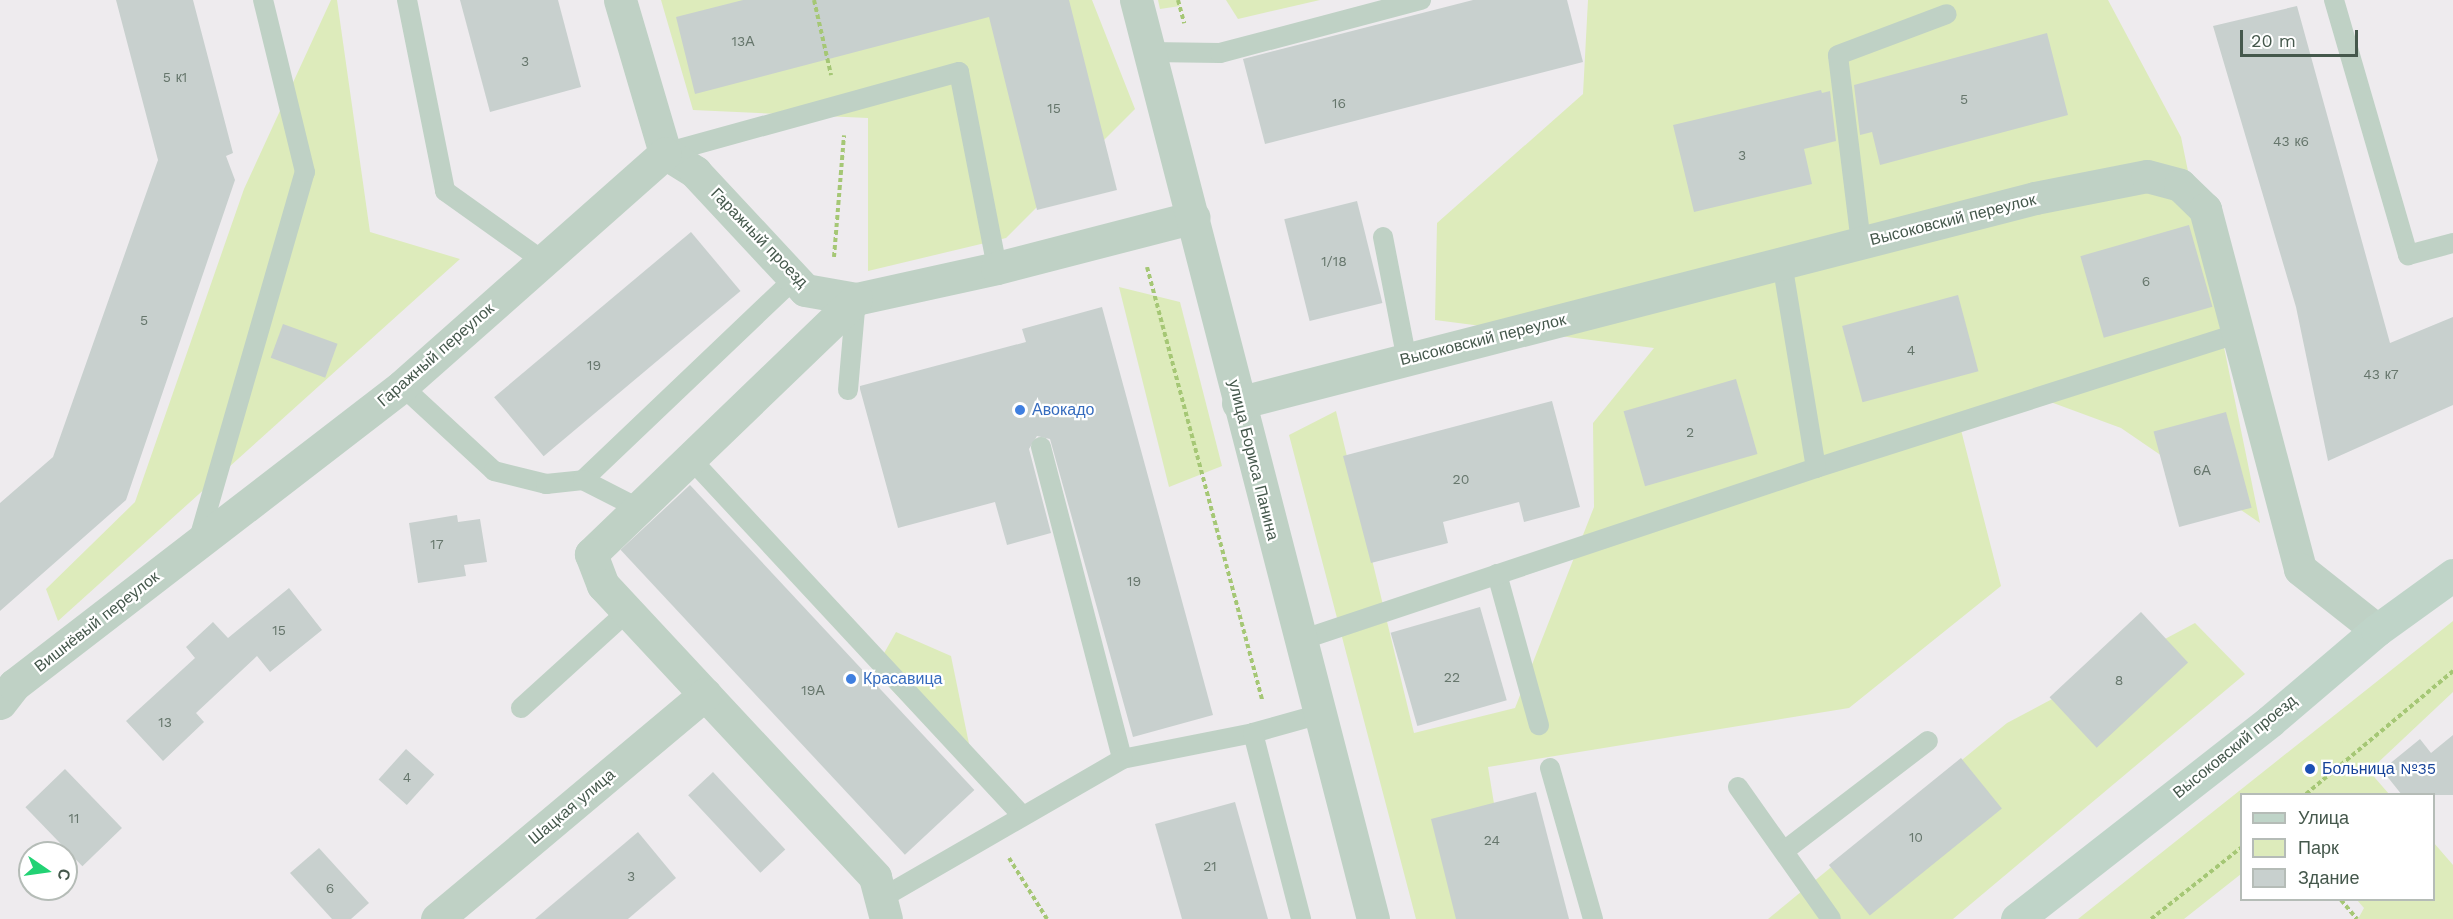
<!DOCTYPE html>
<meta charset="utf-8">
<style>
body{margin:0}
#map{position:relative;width:2453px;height:919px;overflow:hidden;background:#eeebee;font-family:"Work Sans",sans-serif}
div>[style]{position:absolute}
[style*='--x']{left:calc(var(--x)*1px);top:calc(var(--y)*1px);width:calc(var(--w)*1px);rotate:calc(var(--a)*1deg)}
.green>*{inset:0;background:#ddebbb}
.building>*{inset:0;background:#c8d0ce;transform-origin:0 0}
.path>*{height:4px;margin-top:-2px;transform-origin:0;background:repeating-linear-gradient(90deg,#a5c775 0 4.5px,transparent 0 7.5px)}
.lane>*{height:20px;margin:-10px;padding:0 10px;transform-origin:10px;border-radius:10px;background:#bfd1c5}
.street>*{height:33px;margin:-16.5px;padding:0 16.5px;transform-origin:16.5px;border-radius:16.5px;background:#bfd1c5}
.secondary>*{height:33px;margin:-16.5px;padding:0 16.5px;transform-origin:16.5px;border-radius:16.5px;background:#bfd4c8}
.dots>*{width:16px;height:16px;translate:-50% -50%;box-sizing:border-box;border:3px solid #fff;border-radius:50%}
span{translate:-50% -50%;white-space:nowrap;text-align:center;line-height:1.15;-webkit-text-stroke:4.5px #fff;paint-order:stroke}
.number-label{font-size:14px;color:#66766c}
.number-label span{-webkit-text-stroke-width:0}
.street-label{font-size:16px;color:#45584c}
.shop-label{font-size:16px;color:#366cbe}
.left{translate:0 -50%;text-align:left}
.transit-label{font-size:16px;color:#164399}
.legend{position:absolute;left:2240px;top:793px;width:195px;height:108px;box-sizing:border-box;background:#fff;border:2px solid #b5bcb7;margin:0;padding:8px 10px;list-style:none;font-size:18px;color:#45584c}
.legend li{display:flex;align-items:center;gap:12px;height:30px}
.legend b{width:30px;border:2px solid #b5bcb7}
.north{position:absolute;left:18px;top:841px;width:60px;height:60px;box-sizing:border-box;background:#fff;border:2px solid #b5bcb7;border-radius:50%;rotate:103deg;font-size:16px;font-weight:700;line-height:24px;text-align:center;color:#45584c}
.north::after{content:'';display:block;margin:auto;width:21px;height:27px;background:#22d274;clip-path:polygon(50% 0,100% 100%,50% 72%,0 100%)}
.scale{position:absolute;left:2240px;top:30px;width:118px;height:27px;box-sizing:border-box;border:3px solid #45584c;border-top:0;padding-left:8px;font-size:18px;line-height:21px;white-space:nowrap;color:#45584c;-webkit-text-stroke:4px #fff;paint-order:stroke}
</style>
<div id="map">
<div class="green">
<i style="clip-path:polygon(331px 0,337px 0,370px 232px,460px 259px,58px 621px,46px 589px,135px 502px,244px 189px)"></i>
<i style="clip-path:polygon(661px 0,1092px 0,1135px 109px,1006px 238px,868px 271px,868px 118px,693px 110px)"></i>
<i style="clip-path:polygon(1158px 0,1178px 0,1180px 6px,1160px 9px)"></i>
<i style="clip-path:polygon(1226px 0,1320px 0,1238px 19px)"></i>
<i style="clip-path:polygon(1588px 0,2108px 0,2181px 137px,2260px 523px,2121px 428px,2037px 397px,1960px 426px,2001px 586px,1849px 708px,1488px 767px,1513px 919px,1416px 919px,1289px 435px,1336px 411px,1414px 733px,1515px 708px,1594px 507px,1593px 423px,1654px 348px,1435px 320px,1437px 223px,1583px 94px)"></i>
<i style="clip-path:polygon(1119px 287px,1180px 302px,1222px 466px,1169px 487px)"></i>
<i style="clip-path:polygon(2453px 621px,2453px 692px,2369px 771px,2389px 794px,2242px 794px,2241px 874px,2184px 919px,2078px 919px)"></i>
<i style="clip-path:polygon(2195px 623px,2245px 674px,1953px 919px,1768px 919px,2007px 723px)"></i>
<i style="clip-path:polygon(896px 632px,951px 656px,976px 778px,874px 671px)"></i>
<i style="clip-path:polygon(2434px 843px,2453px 865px,2453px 919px,2358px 919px,2364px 908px,2357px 900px,2434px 900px)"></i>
</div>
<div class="building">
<i style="clip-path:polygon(116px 0,193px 0,233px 153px,226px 156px,235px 180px,126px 500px,0 611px,0 503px,53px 457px,158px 160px)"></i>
<i style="clip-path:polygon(460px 0,558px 0,581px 87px,490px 112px)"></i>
<i style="clip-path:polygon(743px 0,1069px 0,1117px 190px,1037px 210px,989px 17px,695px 94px,676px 17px)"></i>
<i style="clip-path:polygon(1473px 0,1567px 0,1583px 62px,1265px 144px,1243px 59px)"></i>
<i style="clip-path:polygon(2297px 6px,2390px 343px,2453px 317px,2453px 405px,2328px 461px,2296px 307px,2213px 26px)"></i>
<i style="clip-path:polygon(2047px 33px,2068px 115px,1880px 165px,1872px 132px,1860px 135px,1854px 85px)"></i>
<i style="clip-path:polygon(1821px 90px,1822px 93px,1830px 91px,1836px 141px,1804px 149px,1812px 184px,1694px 212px,1673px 125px)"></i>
<i style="left:1357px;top:201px;width:105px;height:75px;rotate:76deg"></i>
<i style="left:2189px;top:225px;width:85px;height:113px;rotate:74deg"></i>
<i style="left:691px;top:232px;width:77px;height:257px;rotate:50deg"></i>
<i style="left:1958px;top:295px;width:79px;height:120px;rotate:75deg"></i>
<i style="clip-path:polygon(1102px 307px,1213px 715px,1133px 737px,1050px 439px,1037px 436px,1029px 449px,1051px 533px,1007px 545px,995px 502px,898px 528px,860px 389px,860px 386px,1026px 342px,1022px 329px)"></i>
<i style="left:283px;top:324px;width:58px;height:36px;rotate:20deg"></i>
<i style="left:1736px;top:379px;width:78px;height:117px;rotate:74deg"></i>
<i style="clip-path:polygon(1552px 401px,1580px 507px,1524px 522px,1519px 502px,1443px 522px,1448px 543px,1371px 563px,1343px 456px)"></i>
<i style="left:2226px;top:412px;width:99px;height:75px;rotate:75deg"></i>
<i style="left:690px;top:485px;width:417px;height:95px;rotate:47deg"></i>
<i style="clip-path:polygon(457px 515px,458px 522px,480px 519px,487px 562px,464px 565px,466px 576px,418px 583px,409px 523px)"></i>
<i style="clip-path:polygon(289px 588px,322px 630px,270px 672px,257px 656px,196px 713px,204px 722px,163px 761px,126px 721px,195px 658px,186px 647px,213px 622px,228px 638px)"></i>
<i style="left:1480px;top:607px;width:97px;height:93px;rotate:74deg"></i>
<i style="left:2141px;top:612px;width:69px;height:125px;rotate:47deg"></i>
<i style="clip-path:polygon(2453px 735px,2453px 795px,2402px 795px,2382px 770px,2420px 739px,2431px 753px)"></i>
<i style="left:406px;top:749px;width:38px;height:41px;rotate:42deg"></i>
<i style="left:1961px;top:758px;width:65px;height:170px;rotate:51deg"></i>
<i style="left:65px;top:769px;width:82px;height:55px;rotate:46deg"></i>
<i style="left:713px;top:772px;width:106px;height:34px;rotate:47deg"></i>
<i style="clip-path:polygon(1536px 792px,1569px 919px,1456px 919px,1431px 819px)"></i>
<i style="clip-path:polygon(1235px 802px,1268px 919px,1182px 919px,1155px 824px)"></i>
<i style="clip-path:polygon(638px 832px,676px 878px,628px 919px,535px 919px)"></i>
<i style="clip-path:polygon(319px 848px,369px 903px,351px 919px,332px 919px,290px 873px)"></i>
</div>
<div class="path">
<i style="--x:814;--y:0;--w:77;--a:77.2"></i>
<i style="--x:1178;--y:0;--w:24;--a:75"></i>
<i style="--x:834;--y:257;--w:122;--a:-85.3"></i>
<i style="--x:1147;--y:267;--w:448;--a:75.1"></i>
<i style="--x:2306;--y:794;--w:192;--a:-39.9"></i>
<i style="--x:1009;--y:858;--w:72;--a:58.1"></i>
<i style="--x:2341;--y:900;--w:25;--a:50"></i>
<i style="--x:2151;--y:919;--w:116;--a:-38.4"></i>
</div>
<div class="lane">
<i style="--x:407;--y:0;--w:195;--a:78.7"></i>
<i style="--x:445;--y:191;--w:120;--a:35.5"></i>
<i style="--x:2334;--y:0;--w:266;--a:73.8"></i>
<i style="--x:2408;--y:255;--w:47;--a:-14.9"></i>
<i style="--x:1150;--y:52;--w:70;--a:0.8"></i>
<i style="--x:1220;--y:53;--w:208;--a:-14.8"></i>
<i style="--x:665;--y:153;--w:305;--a:-15.4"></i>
<i style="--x:959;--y:72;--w:200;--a:79"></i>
<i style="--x:1383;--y:237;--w:125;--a:79"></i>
<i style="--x:1861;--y:243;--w:189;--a:-97"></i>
<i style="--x:1838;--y:55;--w:116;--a:-20.6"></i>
<i style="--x:402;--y:386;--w:125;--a:42.7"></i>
<i style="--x:494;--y:471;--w:54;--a:14"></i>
<i style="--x:546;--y:484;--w:37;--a:-6"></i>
<i style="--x:583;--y:480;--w:293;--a:-43.6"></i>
<i style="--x:848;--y:390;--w:91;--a:-85"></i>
<i style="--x:1041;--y:447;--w:322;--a:75.4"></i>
<i style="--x:1122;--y:759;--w:134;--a:-11.2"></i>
<i style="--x:1253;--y:733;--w:66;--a:-15.7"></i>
<i style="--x:690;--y:458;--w:488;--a:47.1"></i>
<i style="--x:1816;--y:468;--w:441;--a:-17.7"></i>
<i style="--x:583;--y:480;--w:62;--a:27"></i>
<i style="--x:198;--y:542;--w:385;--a:-73.9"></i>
<i style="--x:305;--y:172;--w:177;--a:-103.7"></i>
<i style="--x:1497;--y:574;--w:157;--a:74.5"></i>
<i style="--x:1298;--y:641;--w:546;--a:-18.47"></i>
<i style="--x:1816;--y:468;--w:208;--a:-99.4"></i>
<i style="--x:521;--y:708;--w:144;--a:-42.2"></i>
<i style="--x:1253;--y:733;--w:192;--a:75.5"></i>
<i style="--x:1550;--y:768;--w:157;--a:74.1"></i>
<i style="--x:1738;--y:787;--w:161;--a:54.8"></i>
<i style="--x:1784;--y:851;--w:181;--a:-37.4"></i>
<i style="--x:880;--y:899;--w:280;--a:-30"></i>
</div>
<div class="street">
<i style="--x:620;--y:0;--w:159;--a:73.6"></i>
<i style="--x:665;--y:153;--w:36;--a:32"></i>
<i style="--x:695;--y:172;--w:161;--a:47"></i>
<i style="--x:805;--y:290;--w:52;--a:10"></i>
<i style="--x:856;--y:299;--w:144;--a:-12.4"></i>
<i style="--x:997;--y:268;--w:203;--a:-14.5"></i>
<i style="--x:1136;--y:0;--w:949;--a:75.54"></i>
<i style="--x:856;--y:299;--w:368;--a:136.1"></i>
<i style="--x:591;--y:554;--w:33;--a:69"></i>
<i style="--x:603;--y:585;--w:399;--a:47"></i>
<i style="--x:875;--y:877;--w:43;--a:75.3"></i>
<i style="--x:1238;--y:403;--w:823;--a:-14.42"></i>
<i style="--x:2035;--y:198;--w:114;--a:-11.1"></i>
<i style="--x:2147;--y:176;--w:34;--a:15"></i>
<i style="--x:2180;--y:185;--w:35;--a:44"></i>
<i style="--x:2205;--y:209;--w:372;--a:75.2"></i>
<i style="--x:2300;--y:569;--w:98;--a:38.4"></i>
<i style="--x:0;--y:703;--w:23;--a:-52"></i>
<i style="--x:14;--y:685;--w:490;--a:-37.6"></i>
<i style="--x:402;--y:386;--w:351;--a:-41.5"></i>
<i style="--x:437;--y:919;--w:350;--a:-40"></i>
</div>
<div class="secondary">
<i style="--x:2017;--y:919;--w:321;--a:-38"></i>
<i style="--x:2270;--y:721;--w:140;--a:-40.4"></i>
<i style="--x:2377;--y:630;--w:94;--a:-35.9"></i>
</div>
<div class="dots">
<i style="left:1020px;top:410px;background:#3f7fe0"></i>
<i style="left:851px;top:679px;background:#3f7fe0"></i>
<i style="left:2310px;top:769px;background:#1a4fb4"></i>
</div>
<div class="number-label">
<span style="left:743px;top:41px">13А</span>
<span style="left:525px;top:61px">3</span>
<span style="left:175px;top:77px">5 к1</span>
<span style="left:1964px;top:99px">5</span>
<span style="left:1339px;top:103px">16</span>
<span style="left:1054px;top:108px">15</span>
<span style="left:2291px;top:141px">43 к6</span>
<span style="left:1742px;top:155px">3</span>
<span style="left:1334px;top:261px">1/18</span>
<span style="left:2146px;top:281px">6</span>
<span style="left:144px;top:320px">5</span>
<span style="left:1911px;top:350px">4</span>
<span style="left:594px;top:365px">19</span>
<span style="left:2381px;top:374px">43 к7</span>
<span style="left:1690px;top:432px">2</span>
<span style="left:2202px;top:470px">6А</span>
<span style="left:1461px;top:479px">20</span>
<span style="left:437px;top:544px">17</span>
<span style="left:1134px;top:581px">19</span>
<span style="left:279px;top:630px">15</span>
<span style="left:1452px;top:677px">22</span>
<span style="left:2119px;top:680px">8</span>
<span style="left:813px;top:690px">19А</span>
<span style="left:165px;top:722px">13</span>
<span style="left:407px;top:777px">4</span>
<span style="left:74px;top:818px">11</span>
<span style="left:1916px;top:837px">10</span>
<span style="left:1492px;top:840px">24</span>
<span style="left:1210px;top:866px">21</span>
<span style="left:631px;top:876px">3</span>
<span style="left:330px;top:888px">6</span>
</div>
<div class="street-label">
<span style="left:1953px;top:220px;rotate:-14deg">Высоковский переулок</span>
<span style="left:759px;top:238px;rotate:46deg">Гаражный проезд</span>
<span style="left:1483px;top:340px;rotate:-14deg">Высоковский переулок</span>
<span style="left:436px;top:355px;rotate:-41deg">Гаражный переулок</span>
<span style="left:1253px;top:460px;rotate:76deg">улица Бориса Панина</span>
<span style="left:97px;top:622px;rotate:-38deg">Вишнёвый переулок</span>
<span style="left:2235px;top:747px;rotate:-39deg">Высоковский проезд</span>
<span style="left:572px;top:807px;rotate:-40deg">Шацкая улица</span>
</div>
<div class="shop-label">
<span class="left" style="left:1032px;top:410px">Авокадо</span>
<span class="left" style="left:863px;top:679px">Красавица</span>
</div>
<div class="transit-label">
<span class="left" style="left:2322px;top:769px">Больница №35</span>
</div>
<ul class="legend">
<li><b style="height:8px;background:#bfd4c8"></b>Улица</li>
<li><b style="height:16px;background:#ddebbb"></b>Парк</li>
<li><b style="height:16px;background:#c8d0ce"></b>Здание</li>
</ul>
<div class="north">С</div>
<div class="scale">20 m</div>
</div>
